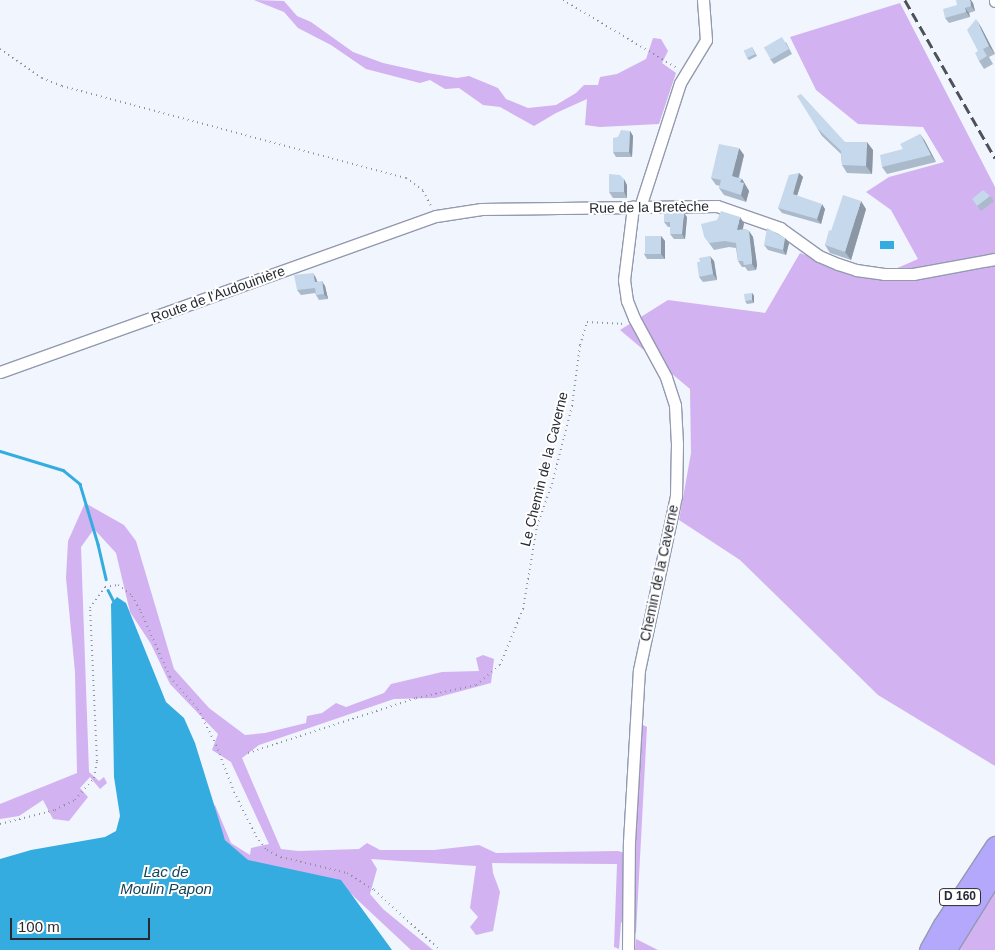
<!DOCTYPE html>
<meta charset="utf-8">
<style>
body{margin:0}
#map{position:relative;width:995px;height:950px;overflow:hidden;background:#f1f5fe;font-family:Helvetica,sans-serif}
div>[style]{position:absolute}
[style*='--x']{left:calc(var(--x)*1px);top:calc(var(--y)*1px);width:calc(var(--w)*1px);rotate:calc(var(--a)*1deg)}
.green>*{inset:0;background:#d2b2f1}
.water>*{inset:0;background:#35acdf;transform-origin:0 0}
.stream>*{height:2.5px;margin:-1.25px;padding:0 1.25px;transform-origin:1.25px;border-radius:1.25px;background:#35acdf}
.path>*{height:2px;margin-top:-1px;transform-origin:0;background:repeating-linear-gradient(90deg,#8f929b 0 1px,transparent 0 5px)}
.roads{filter:drop-shadow(1px 0 #939ab0) drop-shadow(-1px 0 #939ab0) drop-shadow(0 1px #939ab0) drop-shadow(0 -1px #939ab0)}
.minor>*{height:11px;margin:-5.5px;padding:0 5.5px;transform-origin:5.5px;border-radius:5.5px;background:#fff}
.trunk>*{height:19px;margin:-9.5px;padding:0 9.5px;transform-origin:9.5px;border-radius:9.5px;background:#b4a8fc}
.rail>*{height:2.5px;margin-top:-1.25px;transform-origin:0;background:repeating-linear-gradient(90deg,#4e515a 0 10px,transparent 0 15px)}
.wall>*{inset:0;background:#aabaca}
.shaded-wall>*{inset:0;background:#8b97a4}
.building>*{inset:0;background:#c6d8eb;transform-origin:0 0}
span{translate:-50% -50%;white-space:nowrap;text-align:center;line-height:1.15;-webkit-text-stroke:4px #fff;paint-order:stroke}
.shield-label span{padding:1px 4px;background:#fff;border:1px solid;border-radius:4px;-webkit-text-stroke-width:0}
.shield-label{font-size:12px;color:#272a33;font-weight:700}
.street-label{font-size:14px;color:#272a33}
.water-label{font-size:15px;color:#14445a;font-style:italic}
.scale{position:absolute;left:10px;top:918px;width:140px;height:22px;box-sizing:border-box;border:2px solid #272a33;border-top:0;padding-left:6px;font-size:15px;line-height:18px;white-space:nowrap;color:#272a33;-webkit-text-stroke:4px #fff;paint-order:stroke}
</style>
<div id="map">
<div class="green">
<i style="clip-path:polygon(254px 0,284px 1px,297px 16px,311px 22px,353px 52px,383px 63px,428px 73px,457px 78px,469px 76px,498px 88px,506px 99px,528px 108px,556px 105px,576px 93px,584px 85px,598px 85px,600px 77px,617px 74px,646px 59px,653px 38px,661px 39px,668px 51px,662px 63px,676px 73px,659px 124px,600px 127px,585px 125px,587px 99px,556px 113px,534px 126px,500px 107px,483px 105px,459px 88px,445px 89px,430px 80px,420px 83px,366px 69px,331px 45px,298px 28px,284px 12px)"></i>
<i style="clip-path:polygon(900px 3px,995px 187px,995px 766px,878px 695px,740px 560px,679px 520px,691px 453px,690px 389px,620px 330px,668px 300px,765px 313px,800px 253px,872px 279px,918px 259px,891px 210px,866px 192px,889px 177px,944px 162px,923px 127px,858px 124px,816px 90px,790px 37px)"></i>
<i style="clip-path:polygon(85px 503px,124px 525px,136px 541px,174px 669px,209px 708px,245px 735px,265px 733px,306px 723px,307px 716px,322px 713px,336px 703px,346px 707px,384px 693px,391px 684px,442px 672px,479px 671px,476px 658px,483px 655px,494px 659px,491px 683px,435px 698px,394px 699px,259px 745px,242px 758px,281px 849px,298px 851px,359px 849px,367px 843px,380px 850px,434px 850px,479px 845px,496px 853px,618px 851px,635px 856px,639px 723px,647px 727px,636px 933px,621px 922px,619px 949px,614px 947px,617px 864px,492px 863px,493px 873px,500px 892px,493px 931px,476px 935px,470px 927px,478px 917px,470px 908px,476px 866px,371px 859px,377px 869px,370px 894px,383px 909px,433px 950px,411px 950px,348px 891px,263px 874px,225px 840px,211px 810px,215px 805px,231px 843px,250px 855px,251px 848px,269px 844px,231px 762px,212px 750px,218px 734px,170px 684px,151px 644px,130px 612px,116px 553px,94px 529px,81px 547px,89px 772px,99px 781px,104px 777px,107px 783px,100px 789px,90px 777px,80px 788px,88px 797px,69px 821px,53px 819px,43px 800px,19px 816px,0 819px,0 804px,77px 773px,75px 672px,66px 578px,68px 541px)"></i>
<i style="clip-path:polygon(995px 885px,995px 950px,957px 950px,994px 886px)"></i>
<i style="clip-path:polygon(636px 939px,658px 950px,635px 950px)"></i>
</div>
<div class="water">
<i style="left:894px;top:241px;width:8px;height:14px;rotate:90deg"></i>
<i style="clip-path:polygon(117px 597px,126px 603px,166px 702px,184px 718px,195px 743px,225px 840px,248px 860px,341px 880px,392px 950px,0 950px,0 859px,31px 850px,105px 837px,116px 831px,120px 816px,114px 777px,111px 604px)"></i>
</div>
<div class="stream">
<i style="--x:0;--y:451;--w:66;--a:16.8"></i>
<i style="--x:63;--y:470;--w:22;--a:39"></i>
<i style="--x:80;--y:484;--w:63;--a:73.3"></i>
<i style="--x:98;--y:544;--w:36;--a:77"></i>
<i style="--x:108;--y:590;--w:13;--a:63"></i>
</div>
<div class="path">
<i style="--x:563;--y:0;--w:133;--a:30.8"></i>
<i style="--x:0;--y:49;--w:51;--a:34.6"></i>
<i style="--x:42;--y:78;--w:22;--a:22"></i>
<i style="--x:62;--y:86;--w:356;--a:15"></i>
<i style="--x:406;--y:178;--w:21;--a:37"></i>
<i style="--x:423;--y:191;--w:17;--a:62"></i>
<i style="--x:248;--y:753;--w:177;--a:-18.1"></i>
<i style="--x:416;--y:698;--w:61;--a:-12.2"></i>
<i style="--x:476;--y:685;--w:31;--a:-40"></i>
<i style="--x:500;--y:665;--w:61;--a:-67.7"></i>
<i style="--x:523;--y:609;--w:84;--a:-80.4"></i>
<i style="--x:537;--y:526;--w:45;--a:-70.3"></i>
<i style="--x:552;--y:484;--w:81;--a:-75.6"></i>
<i style="--x:572;--y:406;--w:62;--a:-82.5"></i>
<i style="--x:580;--y:345;--w:24;--a:-73"></i>
<i style="--x:587;--y:322;--w:34;--a:3"></i>
<i style="--x:621;--y:324;--w:4;--a:-14"></i>
<i style="--x:0;--y:824;--w:57;--a:-14.3"></i>
<i style="--x:55;--y:810;--w:22;--a:-27"></i>
<i style="--x:75;--y:800;--w:29;--a:-49"></i>
<i style="--x:94;--y:778;--w:17;--a:-80"></i>
<i style="--x:97;--y:761;--w:153;--a:-92.6"></i>
<i style="--x:90;--y:608;--w:26;--a:-54"></i>
<i style="--x:105;--y:587;--w:13;--a:-9"></i>
<i style="--x:118;--y:585;--w:18;--a:38"></i>
<i style="--x:132;--y:596;--w:18;--a:61"></i>
<i style="--x:141;--y:612;--w:71;--a:66"></i>
<i style="--x:170;--y:677;--w:43;--a:48.8"></i>
<i style="--x:198;--y:709;--w:40;--a:63.4"></i>
<i style="--x:216;--y:745;--w:50;--a:69"></i>
<i style="--x:234;--y:792;--w:49;--a:63.4"></i>
<i style="--x:256;--y:836;--w:18;--a:52"></i>
<i style="--x:267;--y:850;--w:16;--a:27"></i>
<i style="--x:281;--y:857;--w:68;--a:13.6"></i>
<i style="--x:347;--y:873;--w:32;--a:32"></i>
<i style="--x:374;--y:890;--w:89;--a:42.3"></i>
</div>
<div class="roads">
<div class="minor">
<i style="--x:995;--y:0;--w:1;--a:90"></i>
<i style="--x:640;--y:207;--w:130;--a:-72.1"></i>
<i style="--x:680;--y:83;--w:50;--a:-58.8"></i>
<i style="--x:706;--y:40;--w:40;--a:-94.3"></i>
<i style="--x:0;--y:372;--w:463;--a:-19.7"></i>
<i style="--x:436;--y:216;--w:46;--a:-8.8"></i>
<i style="--x:481;--y:209;--w:236;--a:-0.7"></i>
<i style="--x:717;--y:206;--w:67;--a:19.2"></i>
<i style="--x:780;--y:228;--w:48;--a:35.7"></i>
<i style="--x:819;--y:256;--w:21;--a:23"></i>
<i style="--x:838;--y:264;--w:19;--a:18"></i>
<i style="--x:856;--y:270;--w:28;--a:8"></i>
<i style="--x:884;--y:274;--w:29;--a:0"></i>
<i style="--x:913;--y:274;--w:83;--a:-10.4"></i>
<i style="--x:628;--y:950;--w:108;--a:-89.5"></i>
<i style="--x:629;--y:842;--w:172;--a:-86.7"></i>
<i style="--x:639;--y:670;--w:178;--a:-78"></i>
<i style="--x:676;--y:496;--w:52;--a:-88.9"></i>
<i style="--x:677;--y:444;--w:39;--a:-93"></i>
<i style="--x:675;--y:405;--w:29;--a:-108"></i>
<i style="--x:666;--y:377;--w:67;--a:-118.5"></i>
<i style="--x:634;--y:318;--w:18;--a:-112"></i>
<i style="--x:627;--y:301;--w:21;--a:-98"></i>
<i style="--x:624;--y:280;--w:74;--a:-83"></i>
</div>
<div class="trunk">
<i style="--x:929;--y:950;--w:29;--a:-61"></i>
<i style="--x:943;--y:925;--w:95;--a:-56.6"></i>
<i style="--x:946;--y:950;--w:93;--a:-58.2"></i>
</div>
</div>
<div class="rail">
<i style="--x:905;--y:0;--w:182;--a:60.3"></i>
</div>
<div class="wall">
<i style="clip-path:polygon(973px 3px,975px 11px,969px 13px,970px 17px,949px 23px,945px 18px,957px 5px)"></i>
<i style="clip-path:polygon(981px 27px,995px 54px,989px 57px,993px 64px,984px 69px,979px 61px,978px 51px)"></i>
<i style="clip-path:polygon(786px 42px,792px 54px,774px 64px,770px 59px)"></i>
<i style="clip-path:polygon(752px 47px,757px 56px,749px 60px,747px 58px)"></i>
<i style="clip-path:polygon(817px 128px,845px 142px,873px 150px,872px 174px,847px 173px,842px 165px,841px 154px,822px 136px)"></i>
<i style="clip-path:polygon(630px 131px,633px 136px,632px 157px,616px 157px,613px 152px,618px 137px)"></i>
<i style="clip-path:polygon(920px 134px,936px 162px,887px 174px,882px 167px)"></i>
<i style="clip-path:polygon(744px 155px,739px 178px,742px 179px,749px 191px,746px 202px,724px 195px,719px 188px,720px 186px,716px 185px,711px 178px)"></i>
<i style="clip-path:polygon(799px 173px,803px 177px,797px 196px,825px 209px,821px 224px,782px 213px,778px 208px)"></i>
<i style="clip-path:polygon(627px 185px,627px 198px,613px 198px,609px 192px)"></i>
<i style="clip-path:polygon(990px 196px,994px 201px,981px 211px,972px 199px)"></i>
<i style="clip-path:polygon(866px 209px,851px 260px,830px 253px,825px 245px,831px 231px)"></i>
<i style="clip-path:polygon(687px 217px,685px 239px,674px 239px,670px 234px,670px 227px,668px 227px,664px 222px)"></i>
<i style="clip-path:polygon(744px 223px,743px 229px,749px 231px,753px 237px,757px 265px,756px 270px,748px 271px,745px 267px,742px 267px,738px 261px,736px 248px,729px 247px,714px 250px,704px 236px)"></i>
<i style="clip-path:polygon(661px 236px,665px 241px,665px 259px,647px 259px,644px 254px)"></i>
<i style="clip-path:polygon(785px 238px,789px 243px,786px 255px,768px 250px,764px 245px)"></i>
<i style="clip-path:polygon(714px 261px,717px 280px,703px 282px,699px 277px,700px 262px)"></i>
<i style="clip-path:polygon(316px 278px,317px 281px,325px 286px,328px 299px,319px 300px,316px 295px,315px 293px,301px 295px,297px 290px)"></i>
<i style="clip-path:polygon(752px 293px,754px 296px,754px 303px,747px 304px,745px 301px)"></i>
</div>
<div class="shaded-wall">
<i style="clip-path:polygon(970px 0,971px 0,973px 3px,975px 11px,971px 6px)"></i>
<i style="clip-path:polygon(965px 8px,969px 13px,970px 17px,966px 12px)"></i>
<i style="clip-path:polygon(976px 19px,981px 27px,995px 54px,989px 46px)"></i>
<i style="clip-path:polygon(630px 131px,633px 136px,632px 157px,629px 152px)"></i>
<i style="clip-path:polygon(920px 134px,925px 141px,936px 162px,931px 155px)"></i>
<i style="clip-path:polygon(867px 142px,873px 150px,872px 174px,866px 166px)"></i>
<i style="clip-path:polygon(739px 148px,744px 155px,737px 183px,732px 176px)"></i>
<i style="clip-path:polygon(799px 173px,803px 177px,796px 199px,793px 194px)"></i>
<i style="clip-path:polygon(624px 179px,627px 185px,627px 198px,624px 192px)"></i>
<i style="clip-path:polygon(742px 179px,749px 191px,746px 202px,741px 195px,740px 182px)"></i>
<i style="clip-path:polygon(861px 201px,866px 209px,851px 260px,845px 252px)"></i>
<i style="clip-path:polygon(822px 204px,825px 209px,821px 224px,817px 219px)"></i>
<i style="clip-path:polygon(684px 213px,687px 217px,685px 239px,682px 234px)"></i>
<i style="clip-path:polygon(740px 217px,744px 223px,741px 236px,737px 230px)"></i>
<i style="clip-path:polygon(749px 231px,753px 237px,757px 265px,756px 270px,752px 264px)"></i>
<i style="clip-path:polygon(661px 236px,665px 241px,665px 259px,661px 254px)"></i>
<i style="clip-path:polygon(785px 238px,789px 243px,786px 255px,783px 250px)"></i>
<i style="clip-path:polygon(710px 256px,714px 261px,717px 280px,713px 274px)"></i>
<i style="clip-path:polygon(313px 273px,316px 278px,318px 287px,315px 282px)"></i>
<i style="clip-path:polygon(322px 281px,325px 286px,328px 299px,324px 294px)"></i>
<i style="clip-path:polygon(752px 293px,754px 296px,754px 303px,752px 300px)"></i>
</div>
<div class="building">
<i style="clip-path:polygon(956px 0,970px 0,971px 6px,965px 8px,966px 12px,945px 18px,943px 9px,957px 5px)"></i>
<i style="clip-path:polygon(976px 19px,989px 46px,983px 49px,987px 56px,979px 61px,975px 53px,978px 51px,967px 30px)"></i>
<i style="left:782px;top:37px;width:14px;height:21px;rotate:60deg"></i>
<i style="left:752px;top:47px;width:8px;height:9px;rotate:67deg"></i>
<i style="clip-path:polygon(801px 94px,845px 142px,867px 142px,866px 166px,842px 165px,841px 151px,817px 128px,797px 96px)"></i>
<i style="clip-path:polygon(621px 130px,630px 131px,629px 152px,613px 152px,613px 138px,618px 137px)"></i>
<i style="clip-path:polygon(920px 134px,931px 155px,882px 167px,880px 155px,903px 149px,900px 144px)"></i>
<i style="clip-path:polygon(719px 144px,739px 148px,732px 176px,742px 179px,740px 182px,744px 183px,741px 195px,719px 188px,721px 180px,711px 178px)"></i>
<i style="clip-path:polygon(799px 173px,793px 194px,822px 204px,817px 219px,778px 208px,789px 175px)"></i>
<i style="clip-path:polygon(609px 174px,620px 175px,624px 179px,624px 192px,609px 192px)"></i>
<i style="clip-path:polygon(983px 190px,990px 196px,977px 206px,972px 199px)"></i>
<i style="clip-path:polygon(843px 195px,861px 201px,845px 252px,825px 245px,829px 230px,831px 231px)"></i>
<i style="clip-path:polygon(721px 211px,740px 217px,737px 230px,746px 229px,749px 231px,752px 259px,752px 264px,744px 265px,743px 261px,738px 261px,736px 243px,725px 241px,709px 243px,704px 236px,701px 224px,717px 220px)"></i>
<i style="clip-path:polygon(664px 212px,684px 213px,682px 234px,670px 234px,670px 222px,664px 222px)"></i>
<i style="clip-path:polygon(767px 228px,785px 238px,783px 250px,764px 245px)"></i>
<i style="left:645px;top:236px;width:16px;height:18px"></i>
<i style="clip-path:polygon(710px 256px,713px 274px,699px 277px,697px 262px,700px 262px,699px 258px)"></i>
<i style="clip-path:polygon(313px 273px,315px 282px,322px 281px,324px 294px,316px 295px,315px 288px,297px 290px,294px 275px)"></i>
<i style="clip-path:polygon(752px 293px,752px 300px,745px 301px,744px 294px)"></i>
</div>
<div class="shield-label">
<span style="left:960px;top:897px">D 160</span>
</div>
<div class="street-label">
<span style="left:649px;top:207px;rotate:-1deg">Rue de la Bretèche</span>
<span style="left:218px;top:294px;rotate:-20deg">Route de l'Audouinière</span>
<span style="left:544px;top:469px;rotate:-76deg">Le Chemin de la Caverne</span>
<span style="left:659px;top:573px;rotate:-78deg">Chemin de la Caverne</span>
</div>
<div class="water-label">
<span style="left:166px;top:880px">Lac de<br>Moulin Papon</span>
</div>
<div class="scale">100 m</div>
</div>
